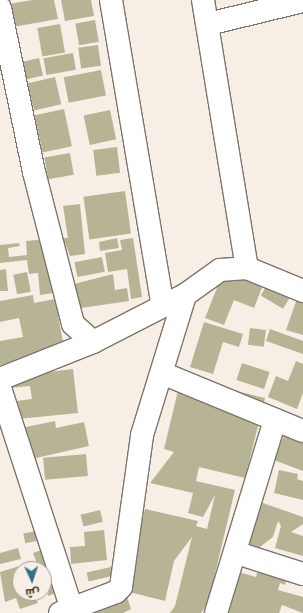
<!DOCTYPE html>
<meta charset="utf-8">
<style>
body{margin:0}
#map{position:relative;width:303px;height:613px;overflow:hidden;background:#f7efe6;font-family:"Source Sans 3",Cairo,sans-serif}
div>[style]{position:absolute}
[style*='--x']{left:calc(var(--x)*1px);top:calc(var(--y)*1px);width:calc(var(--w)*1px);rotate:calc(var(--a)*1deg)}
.building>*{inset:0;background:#b7b495;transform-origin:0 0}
.roads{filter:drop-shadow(1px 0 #7c756d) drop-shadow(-1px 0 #7c756d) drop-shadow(0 1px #7c756d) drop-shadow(0 -1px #7c756d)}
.minor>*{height:22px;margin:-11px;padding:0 11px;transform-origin:11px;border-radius:11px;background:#fff}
span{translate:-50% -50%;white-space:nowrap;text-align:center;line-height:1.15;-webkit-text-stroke:4px #f7efe6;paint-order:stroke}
.north{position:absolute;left:12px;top:561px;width:40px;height:40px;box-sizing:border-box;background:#f7efe6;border:1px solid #a59f98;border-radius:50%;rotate:177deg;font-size:11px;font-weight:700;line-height:16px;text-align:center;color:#292623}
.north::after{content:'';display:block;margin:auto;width:14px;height:18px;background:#376d89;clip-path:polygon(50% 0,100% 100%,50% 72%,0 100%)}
</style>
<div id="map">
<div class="building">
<i style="clip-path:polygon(32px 0,54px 0,58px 19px,7px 28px,3px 5px)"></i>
<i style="clip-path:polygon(61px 0,91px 0,94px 16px,65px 21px)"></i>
<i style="left:95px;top:20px;width:22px;height:20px;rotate:80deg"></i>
<i style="left:60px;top:24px;width:29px;height:23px;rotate:80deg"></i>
<i style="left:98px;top:45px;width:21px;height:20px;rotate:82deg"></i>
<i style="left:73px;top:53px;width:17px;height:30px;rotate:80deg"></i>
<i style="left:39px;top:58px;width:18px;height:22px;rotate:77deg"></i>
<i style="left:101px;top:70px;width:26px;height:38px;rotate:79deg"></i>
<i style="left:55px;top:77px;width:28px;height:28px;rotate:77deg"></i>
<i style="left:64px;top:109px;width:38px;height:30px;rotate:78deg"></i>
<i style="left:110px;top:110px;width:30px;height:27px;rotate:78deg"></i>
<i style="left:117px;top:147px;width:26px;height:24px;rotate:83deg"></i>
<i style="left:70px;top:153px;width:22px;height:26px;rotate:80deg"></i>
<i style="left:125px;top:191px;width:43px;height:42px;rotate:82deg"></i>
<i style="clip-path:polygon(80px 204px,85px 254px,70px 256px,63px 238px,68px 238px,63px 206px)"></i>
<i style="clip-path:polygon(117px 238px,119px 248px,100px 251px,99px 242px)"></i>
<i style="clip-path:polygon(133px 238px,142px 297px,131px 299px,127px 269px,108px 272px,105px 253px,122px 250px,120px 240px)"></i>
<i style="clip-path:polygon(47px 239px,53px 293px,40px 295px,38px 273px,29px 274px,27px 260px,0 263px,0 245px,19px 243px,20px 246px,8px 248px,9px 257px,27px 255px,26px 241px)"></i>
<i style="left:102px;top:257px;width:15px;height:28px;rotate:79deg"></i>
<i style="clip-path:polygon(226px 265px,265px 280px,254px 308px,234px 300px,224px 325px,205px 318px)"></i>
<i style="clip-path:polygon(6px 269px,8px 291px,0 291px,0 270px)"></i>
<i style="left:27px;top:272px;width:20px;height:14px;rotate:79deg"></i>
<i style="clip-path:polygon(113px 274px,115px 290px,127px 288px,129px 301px,81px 308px,74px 284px)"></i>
<i style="left:270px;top:280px;width:26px;height:18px;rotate:31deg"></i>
<i style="clip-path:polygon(33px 295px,34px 303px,55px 299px,65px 353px,0 365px,0 341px,23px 337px,19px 318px,0 322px,0 301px)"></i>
<i style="clip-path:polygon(298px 296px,303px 298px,303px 335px,286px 330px)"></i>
<i style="clip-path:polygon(204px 322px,243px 334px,239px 347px,223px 342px,213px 374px,190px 367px)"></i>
<i style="left:250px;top:328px;width:16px;height:17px;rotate:7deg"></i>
<i style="clip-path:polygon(270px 329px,303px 341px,303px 354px,266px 341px)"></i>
<i style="clip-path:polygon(296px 361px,303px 364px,303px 393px,297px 409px,268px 397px,276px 376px,288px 381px)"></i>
<i style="left:242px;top:363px;width:29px;height:18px;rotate:18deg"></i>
<i style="clip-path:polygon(73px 369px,78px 413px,18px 419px,16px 401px,32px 399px,30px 386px,10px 388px,8px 377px)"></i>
<i style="clip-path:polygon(181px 378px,265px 398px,245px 478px,199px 467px,196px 481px,235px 490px,208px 603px,201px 613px,170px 613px,175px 606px,192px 537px,174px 561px,165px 601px,129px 592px,135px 570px,130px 568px,145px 509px,198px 521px,196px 526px,207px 529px,215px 495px,203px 517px,188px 513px,193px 493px,150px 483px,174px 452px,164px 449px)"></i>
<i style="clip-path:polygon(55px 421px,56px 428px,84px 422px,89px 446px,36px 458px,38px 467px,30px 468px,21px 428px)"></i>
<i style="clip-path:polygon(288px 425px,303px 431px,303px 471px,274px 460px)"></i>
<i style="left:86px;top:454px;width:22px;height:43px;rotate:85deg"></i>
<i style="clip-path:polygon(279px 470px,298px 474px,297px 479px,303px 481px,303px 500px,274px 493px)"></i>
<i style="clip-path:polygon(260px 502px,303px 517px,303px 524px,291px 532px,303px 536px,303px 556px,275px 548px,281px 526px,278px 521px,273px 537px,260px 547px,265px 554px,244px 557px)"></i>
<i style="left:100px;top:510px;width:12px;height:20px;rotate:76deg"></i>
<i style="left:41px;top:530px;width:10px;height:18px;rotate:79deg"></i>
<i style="clip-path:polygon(104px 530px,107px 560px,71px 564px,70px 547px,85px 546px,84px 532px)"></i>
<i style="clip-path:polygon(18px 548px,21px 559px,0 564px,0 553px)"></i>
<i style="clip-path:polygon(47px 548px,61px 591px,48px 596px,44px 569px,39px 569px,33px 553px)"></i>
<i style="clip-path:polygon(29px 563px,31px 569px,20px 569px,20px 593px,34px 593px,38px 603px,20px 609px,16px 598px,5px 602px,0 572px)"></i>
<i style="clip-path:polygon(259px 565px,288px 573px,285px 585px,280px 583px,278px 590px,303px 597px,303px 613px,282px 605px,279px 613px,227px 613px,238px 572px,256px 577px)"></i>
<i style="left:111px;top:567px;width:9px;height:25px;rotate:77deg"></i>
<i style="clip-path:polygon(123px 585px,131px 609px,123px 613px,90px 613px)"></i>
</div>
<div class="roads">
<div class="minor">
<i style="--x:111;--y:0;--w:310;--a:80.4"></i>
<i style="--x:203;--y:0;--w:272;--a:80.7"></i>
<i style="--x:0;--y:8;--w:167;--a:78.3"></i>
<i style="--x:34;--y:172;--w:157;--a:75.6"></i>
<i style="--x:73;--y:324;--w:27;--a:42"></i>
<i style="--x:208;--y:24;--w:98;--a:-13.6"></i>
<i style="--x:162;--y:373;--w:152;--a:22.4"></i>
<i style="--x:0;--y:379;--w:100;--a:-21.7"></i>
<i style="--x:93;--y:342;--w:103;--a:-27.1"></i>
<i style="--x:185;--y:295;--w:43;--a:-35.5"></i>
<i style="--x:220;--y:270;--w:27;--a:-4"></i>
<i style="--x:247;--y:268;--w:61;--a:22.3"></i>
<i style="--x:0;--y:388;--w:237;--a:72"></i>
<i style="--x:237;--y:553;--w:69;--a:17.7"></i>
<i style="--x:60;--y:613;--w:60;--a:-20.6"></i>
<i style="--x:116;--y:592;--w:7;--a:-45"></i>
<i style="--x:121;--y:587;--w:153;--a:-82.1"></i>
<i style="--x:142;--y:435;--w:146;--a:-72.9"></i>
<i style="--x:216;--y:613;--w:202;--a:-73"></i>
</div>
</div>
<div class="north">ش</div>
</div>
